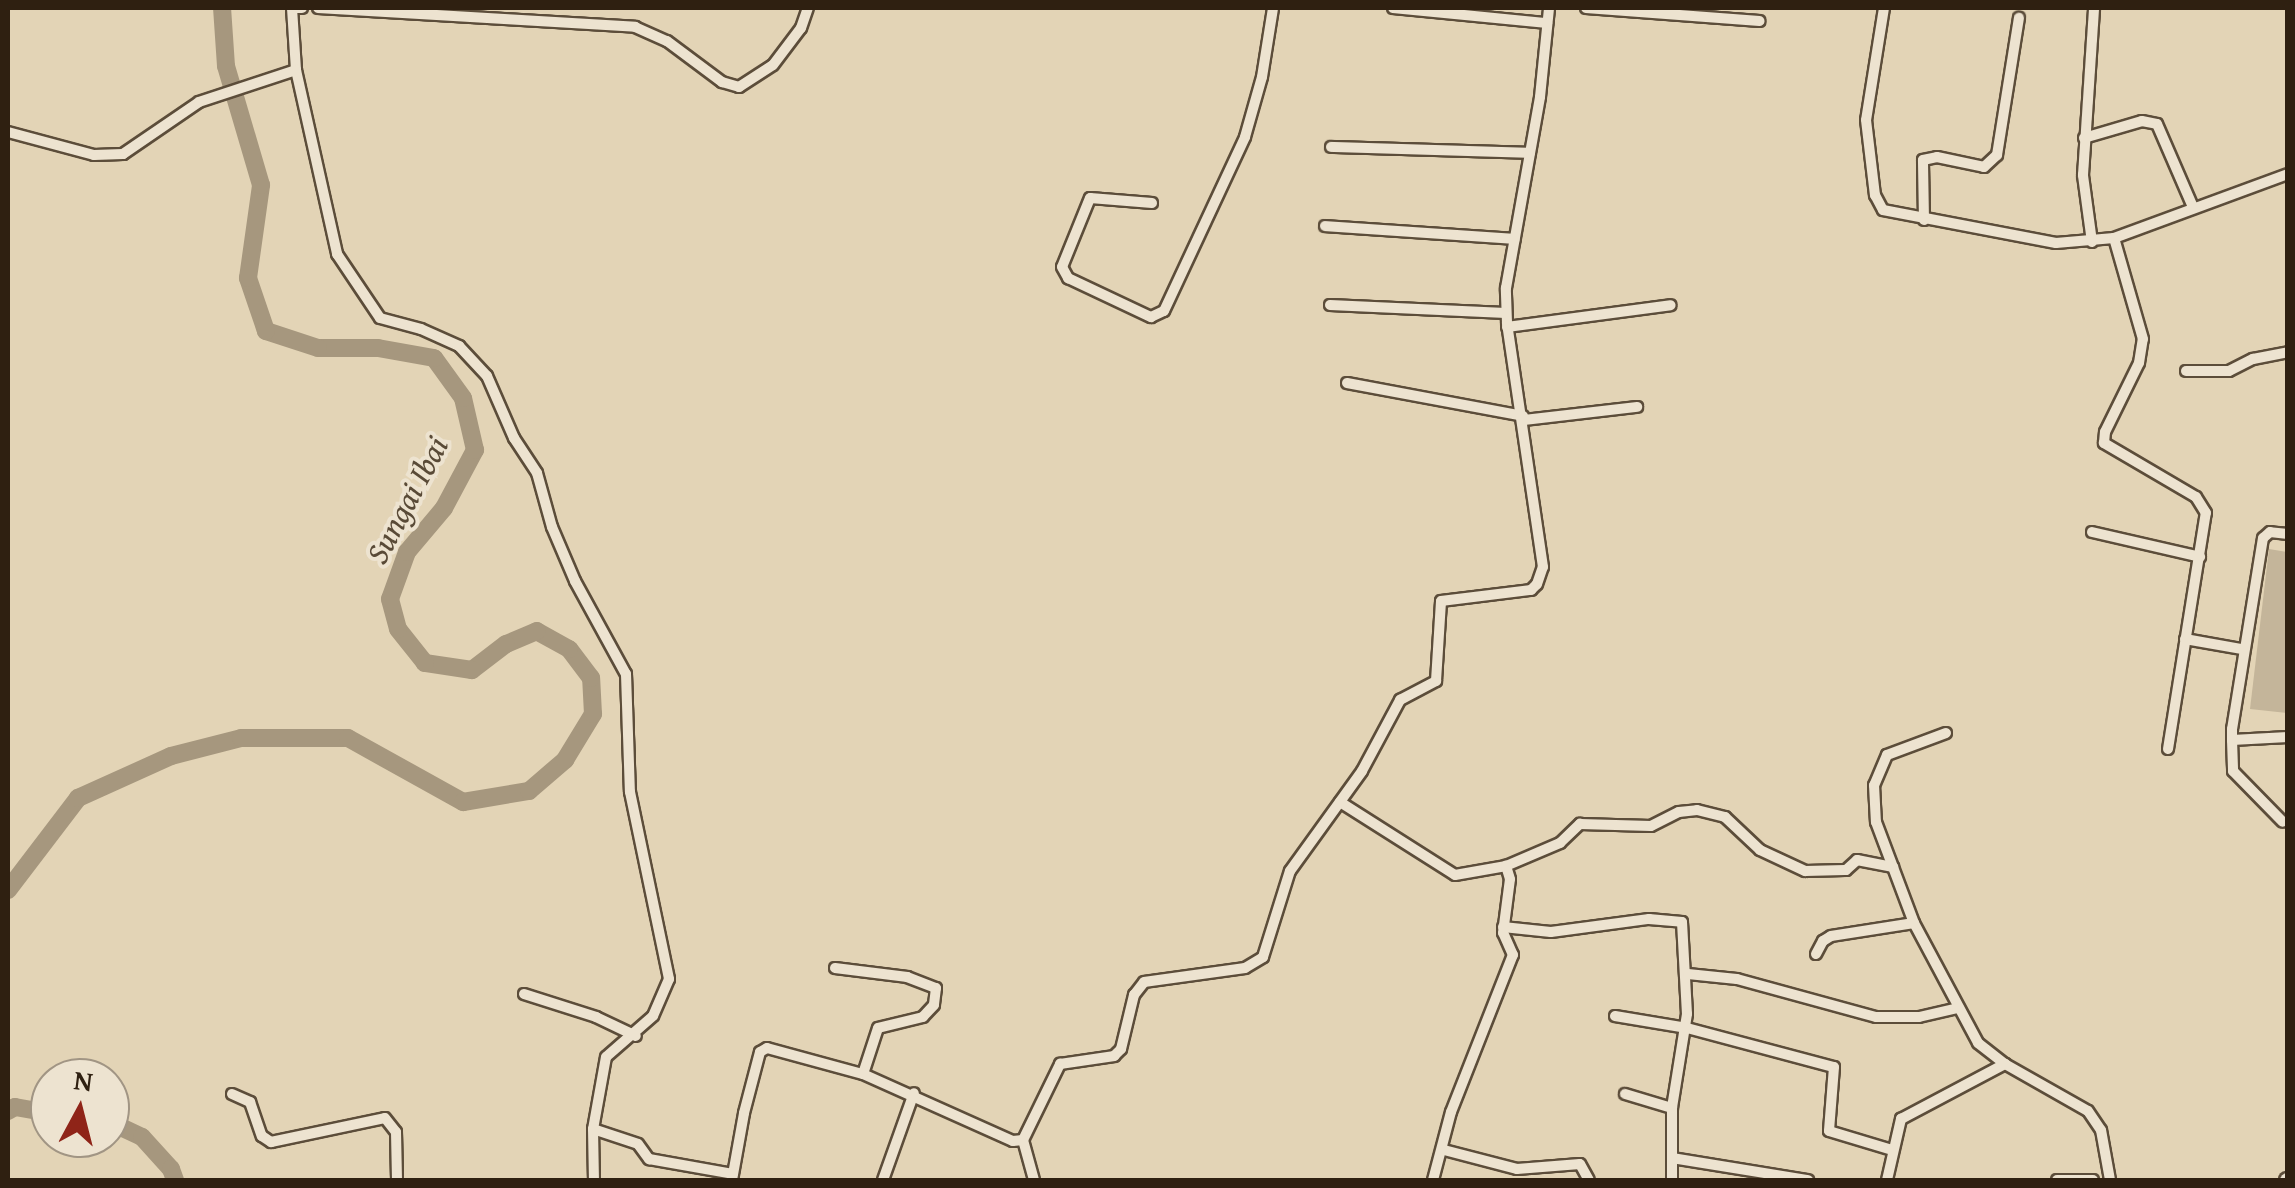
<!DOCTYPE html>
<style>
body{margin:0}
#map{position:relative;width:2295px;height:1188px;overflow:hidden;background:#e3d4b6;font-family:"Gentium Book Plus",serif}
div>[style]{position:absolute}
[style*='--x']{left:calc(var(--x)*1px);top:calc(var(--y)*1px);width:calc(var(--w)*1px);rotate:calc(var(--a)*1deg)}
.green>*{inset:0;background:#c4b59a}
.river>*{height:18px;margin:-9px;padding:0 9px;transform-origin:9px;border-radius:9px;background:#a6977e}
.roads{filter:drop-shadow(2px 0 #5c4d3a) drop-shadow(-2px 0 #5c4d3a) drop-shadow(0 2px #5c4d3a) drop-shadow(0 -2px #5c4d3a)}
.street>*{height:10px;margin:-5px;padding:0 5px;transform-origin:5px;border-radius:5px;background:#ede3d0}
.secondary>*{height:15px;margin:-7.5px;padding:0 7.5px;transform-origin:7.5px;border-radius:7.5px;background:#ede3d0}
span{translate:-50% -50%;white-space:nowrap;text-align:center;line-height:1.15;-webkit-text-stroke:8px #ede3d0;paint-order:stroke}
.water-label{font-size:32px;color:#594a37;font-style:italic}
.frame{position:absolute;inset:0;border:10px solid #2f2011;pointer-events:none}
.north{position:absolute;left:30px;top:1058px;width:100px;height:100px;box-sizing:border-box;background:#ede3d0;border:2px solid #a19584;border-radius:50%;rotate:7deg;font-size:28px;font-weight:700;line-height:40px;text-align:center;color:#2f2011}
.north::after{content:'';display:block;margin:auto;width:35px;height:45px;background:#8f2418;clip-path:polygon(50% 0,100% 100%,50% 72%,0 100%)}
</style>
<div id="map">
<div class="green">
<i style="clip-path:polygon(2269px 549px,2287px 552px,2287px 713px,2250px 709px)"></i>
</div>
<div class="river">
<i style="--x:8;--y:890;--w:116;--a:-52.7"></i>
<i style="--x:78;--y:798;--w:102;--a:-24.3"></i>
<i style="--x:171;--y:756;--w:72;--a:-14.4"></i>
<i style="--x:241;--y:738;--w:107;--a:0"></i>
<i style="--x:348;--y:738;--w:132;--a:29.1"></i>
<i style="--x:463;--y:802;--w:67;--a:-9.5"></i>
<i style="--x:529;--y:791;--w:48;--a:-40.7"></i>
<i style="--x:565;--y:760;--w:54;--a:-58.7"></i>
<i style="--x:593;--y:714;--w:36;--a:-93"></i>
<i style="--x:591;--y:678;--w:36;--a:-127"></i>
<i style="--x:569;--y:649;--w:37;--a:-151"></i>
<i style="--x:537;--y:631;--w:34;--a:157"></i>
<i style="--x:506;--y:644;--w:43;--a:142.6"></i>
<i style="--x:472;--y:670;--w:48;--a:-171.5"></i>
<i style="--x:425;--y:663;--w:43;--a:-128.5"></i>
<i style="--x:398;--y:629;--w:31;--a:-105"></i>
<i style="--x:390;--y:599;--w:50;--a:-70.1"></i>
<i style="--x:407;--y:552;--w:57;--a:-49.9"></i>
<i style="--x:444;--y:508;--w:66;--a:-61.9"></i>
<i style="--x:475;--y:450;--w:53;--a:-103"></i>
<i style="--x:463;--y:398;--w:49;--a:-125.9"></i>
<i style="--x:434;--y:358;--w:57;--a:-169.9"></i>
<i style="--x:378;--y:348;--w:60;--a:180"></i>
<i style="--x:318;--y:348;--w:55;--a:-161.9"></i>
<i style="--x:266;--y:331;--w:56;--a:-108.8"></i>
<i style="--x:248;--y:278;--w:94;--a:-82"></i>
<i style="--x:261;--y:185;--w:124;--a:-106.4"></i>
<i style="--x:226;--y:66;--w:58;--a:-93.9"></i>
<i style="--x:8;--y:1111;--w:8;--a:-30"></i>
<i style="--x:15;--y:1107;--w:36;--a:10"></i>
<i style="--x:110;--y:1122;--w:35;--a:25"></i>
<i style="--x:142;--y:1137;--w:43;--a:47.8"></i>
<i style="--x:171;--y:1169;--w:12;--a:70"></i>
</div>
<div class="roads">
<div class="street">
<i style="--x:302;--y:8;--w:10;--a:180"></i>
<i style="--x:292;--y:8;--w:62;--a:86.3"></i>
<i style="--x:296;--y:70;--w:189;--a:77.4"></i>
<i style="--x:337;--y:254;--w:77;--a:56.1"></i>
<i style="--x:380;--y:318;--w:42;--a:15"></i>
<i style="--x:421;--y:329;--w:42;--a:24.1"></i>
<i style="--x:459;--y:346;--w:41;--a:47"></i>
<i style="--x:487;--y:376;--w:68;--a:66.5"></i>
<i style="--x:514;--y:438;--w:42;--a:56.7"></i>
<i style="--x:537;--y:473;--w:56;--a:74.5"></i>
<i style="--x:552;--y:527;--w:59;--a:66.9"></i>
<i style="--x:575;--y:581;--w:106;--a:61.3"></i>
<i style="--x:626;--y:674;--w:118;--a:88.1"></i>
<i style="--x:630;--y:792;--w:191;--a:78.2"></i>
<i style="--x:669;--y:979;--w:40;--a:113.4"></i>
<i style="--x:653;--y:1016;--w:62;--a:138.9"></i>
<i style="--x:606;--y:1057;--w:73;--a:100.2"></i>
<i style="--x:593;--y:1129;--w:51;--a:88.9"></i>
<i style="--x:318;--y:8;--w:318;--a:3.4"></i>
<i style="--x:635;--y:27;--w:35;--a:24"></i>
<i style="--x:667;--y:41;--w:69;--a:36.7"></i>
<i style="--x:722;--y:82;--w:18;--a:16"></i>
<i style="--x:739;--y:87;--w:40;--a:-32.9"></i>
<i style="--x:773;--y:65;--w:46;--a:-52.9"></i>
<i style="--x:801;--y:28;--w:21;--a:-71"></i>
<i style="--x:1393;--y:8;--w:155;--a:5.6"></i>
<i style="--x:1586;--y:8;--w:174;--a:4.3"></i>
<i style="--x:1884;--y:8;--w:113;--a:99.1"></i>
<i style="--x:1866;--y:120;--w:76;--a:83.2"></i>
<i style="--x:1875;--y:195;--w:17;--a:62"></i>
<i style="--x:1883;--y:210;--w:176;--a:10.8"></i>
<i style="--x:2056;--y:243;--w:58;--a:-4.9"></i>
<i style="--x:8;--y:132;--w:89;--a:15"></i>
<i style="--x:94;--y:155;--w:29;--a:-2"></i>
<i style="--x:123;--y:154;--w:92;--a:-34.4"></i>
<i style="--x:199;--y:102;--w:102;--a:-18.3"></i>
<i style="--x:2084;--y:138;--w:60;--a:-16.3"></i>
<i style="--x:2142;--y:121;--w:15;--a:11"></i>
<i style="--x:2157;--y:124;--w:90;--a:66.6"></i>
<i style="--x:1331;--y:147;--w:199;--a:1.7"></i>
<i style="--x:1152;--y:203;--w:62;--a:-175.4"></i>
<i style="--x:1090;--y:198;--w:74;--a:112.1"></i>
<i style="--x:1062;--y:267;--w:13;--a:61"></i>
<i style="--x:1068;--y:278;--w:92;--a:25.2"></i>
<i style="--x:1151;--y:317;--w:14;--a:-25"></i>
<i style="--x:1164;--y:311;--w:192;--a:-65"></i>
<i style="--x:1245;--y:137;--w:62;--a:-74.2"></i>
<i style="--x:1262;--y:77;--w:70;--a:-80.9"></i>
<i style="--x:1924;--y:220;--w:60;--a:-91"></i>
<i style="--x:1923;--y:160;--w:14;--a:-12"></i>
<i style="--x:1937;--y:157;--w:48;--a:12"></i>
<i style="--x:1984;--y:167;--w:18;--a:-43"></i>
<i style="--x:1997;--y:155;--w:139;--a:-80.9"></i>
<i style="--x:1325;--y:226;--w:190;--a:3.9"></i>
<i style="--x:2092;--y:242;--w:68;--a:-97.7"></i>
<i style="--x:2083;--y:175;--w:167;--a:-86.2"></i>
<i style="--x:1330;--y:305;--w:176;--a:2.6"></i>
<i style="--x:1507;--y:327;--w:165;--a:-7.6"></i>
<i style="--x:2186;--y:371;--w:43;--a:0"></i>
<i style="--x:2229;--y:371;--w:27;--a:-27"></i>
<i style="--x:2253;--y:359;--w:36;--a:-11"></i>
<i style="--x:1347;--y:383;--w:179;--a:10.6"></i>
<i style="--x:1524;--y:420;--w:114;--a:-6.6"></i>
<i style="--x:2092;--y:532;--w:111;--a:13"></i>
<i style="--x:2288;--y:534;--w:18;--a:-174"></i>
<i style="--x:2270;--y:532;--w:9;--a:139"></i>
<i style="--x:2263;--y:538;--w:193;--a:99.2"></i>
<i style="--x:2232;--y:729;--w:11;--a:90"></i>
<i style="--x:2232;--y:740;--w:56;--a:-3.1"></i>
<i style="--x:2185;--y:639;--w:58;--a:10"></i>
<i style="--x:1946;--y:733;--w:63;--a:159.6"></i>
<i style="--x:1887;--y:755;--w:33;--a:113"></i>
<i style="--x:1874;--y:785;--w:37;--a:87"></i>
<i style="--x:1876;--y:822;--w:108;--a:69.4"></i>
<i style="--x:1914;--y:923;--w:136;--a:61.9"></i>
<i style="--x:1978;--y:1043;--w:34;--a:38"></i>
<i style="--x:2005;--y:1064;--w:95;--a:29.5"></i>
<i style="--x:2088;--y:1111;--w:23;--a:56"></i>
<i style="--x:2101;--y:1130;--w:51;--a:79.8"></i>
<i style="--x:2232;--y:740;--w:31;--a:88"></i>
<i style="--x:2233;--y:771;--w:71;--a:45.6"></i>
<i style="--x:2168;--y:749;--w:239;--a:-80.9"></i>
<i style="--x:2206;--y:513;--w:19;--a:-122"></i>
<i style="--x:2196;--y:497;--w:107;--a:-149.6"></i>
<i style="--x:2104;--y:443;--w:11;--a:-85"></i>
<i style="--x:2105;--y:432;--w:77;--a:-63.8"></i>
<i style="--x:2139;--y:363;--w:24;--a:-81"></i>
<i style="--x:2143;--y:339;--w:105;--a:-106"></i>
<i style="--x:2114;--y:238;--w:185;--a:-20.2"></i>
<i style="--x:1340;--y:802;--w:136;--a:32.4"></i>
<i style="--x:1455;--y:875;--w:52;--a:-10"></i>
<i style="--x:1506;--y:866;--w:59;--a:-23.1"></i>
<i style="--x:1560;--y:843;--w:28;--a:-44"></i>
<i style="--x:1580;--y:824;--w:71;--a:1.6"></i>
<i style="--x:1651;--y:826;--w:31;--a:-27"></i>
<i style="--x:1679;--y:812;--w:18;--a:-6"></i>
<i style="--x:1697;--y:810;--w:29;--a:14"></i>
<i style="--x:1725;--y:817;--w:48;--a:43.3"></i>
<i style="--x:1760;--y:850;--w:50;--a:25"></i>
<i style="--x:1805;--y:871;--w:41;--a:-1.4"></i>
<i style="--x:1846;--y:870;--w:15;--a:-42"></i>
<i style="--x:1857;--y:860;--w:37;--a:11"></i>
<i style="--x:1503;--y:927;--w:48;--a:5.9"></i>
<i style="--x:1551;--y:932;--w:99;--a:-7.6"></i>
<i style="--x:1649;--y:919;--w:33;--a:5"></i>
<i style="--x:1682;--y:922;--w:92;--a:86.9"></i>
<i style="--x:1687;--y:1014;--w:95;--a:99.1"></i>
<i style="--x:1672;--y:1108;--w:72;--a:90"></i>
<i style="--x:1816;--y:954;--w:15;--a:-62"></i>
<i style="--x:1823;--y:941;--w:9;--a:-32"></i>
<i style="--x:1831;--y:936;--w:84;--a:-8.9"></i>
<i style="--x:835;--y:968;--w:73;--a:7.1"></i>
<i style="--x:907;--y:977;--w:31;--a:21"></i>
<i style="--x:936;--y:988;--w:17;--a:97"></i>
<i style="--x:934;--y:1005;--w:16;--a:133"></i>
<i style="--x:923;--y:1017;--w:46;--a:166.3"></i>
<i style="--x:878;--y:1028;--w:48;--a:108.1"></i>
<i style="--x:1688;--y:974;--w:49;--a:5.8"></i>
<i style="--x:1737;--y:979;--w:144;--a:15.3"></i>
<i style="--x:1876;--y:1017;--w:43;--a:0"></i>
<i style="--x:1919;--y:1017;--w:40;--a:-13"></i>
<i style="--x:524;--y:994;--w:76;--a:17.7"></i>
<i style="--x:596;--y:1017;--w:44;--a:25.4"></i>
<i style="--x:1615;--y:1016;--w:73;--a:9.5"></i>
<i style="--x:1687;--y:1028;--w:152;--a:14.9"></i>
<i style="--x:1834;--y:1067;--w:64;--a:94.5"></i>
<i style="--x:1829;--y:1131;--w:66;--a:16.8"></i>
<i style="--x:232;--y:1094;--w:20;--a:24"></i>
<i style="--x:250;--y:1102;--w:36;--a:71"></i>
<i style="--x:262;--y:1136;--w:11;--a:34"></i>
<i style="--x:271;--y:1142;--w:116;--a:-11.9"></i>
<i style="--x:385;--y:1118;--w:18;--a:52"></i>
<i style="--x:396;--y:1132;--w:48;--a:88.8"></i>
<i style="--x:1625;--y:1094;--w:49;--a:16.6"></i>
<i style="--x:593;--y:1129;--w:47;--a:18.4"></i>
<i style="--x:638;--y:1144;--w:19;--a:54"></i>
<i style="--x:649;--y:1159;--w:85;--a:10.1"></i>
<i style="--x:1023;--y:1140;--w:41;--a:74.6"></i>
<i style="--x:1444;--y:1150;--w:75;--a:14.6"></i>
<i style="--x:1517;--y:1169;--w:63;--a:-4.5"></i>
<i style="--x:1580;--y:1164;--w:18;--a:61"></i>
<i style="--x:1672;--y:1158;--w:138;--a:9.2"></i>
<i style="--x:732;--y:1180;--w:68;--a:-79.8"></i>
<i style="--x:744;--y:1113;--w:63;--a:-75.3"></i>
<i style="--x:760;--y:1052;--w:8;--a:-30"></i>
<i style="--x:767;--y:1048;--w:99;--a:15.2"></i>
<i style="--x:863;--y:1074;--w:164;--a:24.1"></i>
<i style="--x:1013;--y:1141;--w:10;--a:-6"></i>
<i style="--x:1023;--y:1140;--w:85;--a:-64"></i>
<i style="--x:1060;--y:1064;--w:55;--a:-8.4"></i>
<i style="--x:1114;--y:1056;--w:10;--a:-45"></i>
<i style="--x:1121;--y:1049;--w:56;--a:-76.5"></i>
<i style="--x:1134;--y:995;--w:16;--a:-52"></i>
<i style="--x:1144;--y:982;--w:102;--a:-7.9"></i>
<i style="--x:1245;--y:968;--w:21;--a:-31"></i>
<i style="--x:1263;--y:957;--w:90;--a:-72.6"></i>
<i style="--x:1290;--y:871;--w:123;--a:-54.2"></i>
<i style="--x:1362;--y:771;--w:81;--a:-61.8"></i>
<i style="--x:1400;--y:700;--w:41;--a:-27.8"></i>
<i style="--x:1436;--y:681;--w:80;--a:-86.4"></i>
<i style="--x:1441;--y:601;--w:91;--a:-7"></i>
<i style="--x:1531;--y:590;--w:8;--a:-45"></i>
<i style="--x:1537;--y:584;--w:18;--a:-71"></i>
<i style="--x:1543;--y:567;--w:247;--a:-98.4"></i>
<i style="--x:1507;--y:323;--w:35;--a:-92"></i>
<i style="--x:1506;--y:288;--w:194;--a:-79.9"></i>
<i style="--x:1540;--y:97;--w:89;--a:-84.2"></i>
<i style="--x:883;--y:1180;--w:92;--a:-70.4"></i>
<i style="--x:1433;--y:1180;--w:70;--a:-75.2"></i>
<i style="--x:1451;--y:1112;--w:169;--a:-68.5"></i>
<i style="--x:1513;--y:955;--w:24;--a:-114"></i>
<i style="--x:1503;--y:933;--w:54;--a:-82.6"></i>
<i style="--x:1510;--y:879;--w:14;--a:-107"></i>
<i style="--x:1887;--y:1180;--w:63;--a:-77.1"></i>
<i style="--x:1901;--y:1119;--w:118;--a:-27.9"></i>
<i style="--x:2057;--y:1180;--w:36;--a:0"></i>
</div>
<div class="secondary">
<i style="--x:2287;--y:1180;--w:1;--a:0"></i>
</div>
</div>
<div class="water-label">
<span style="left:407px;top:500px;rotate:-62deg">Sungai Ibai</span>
</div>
<div class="frame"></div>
<div class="north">N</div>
</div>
